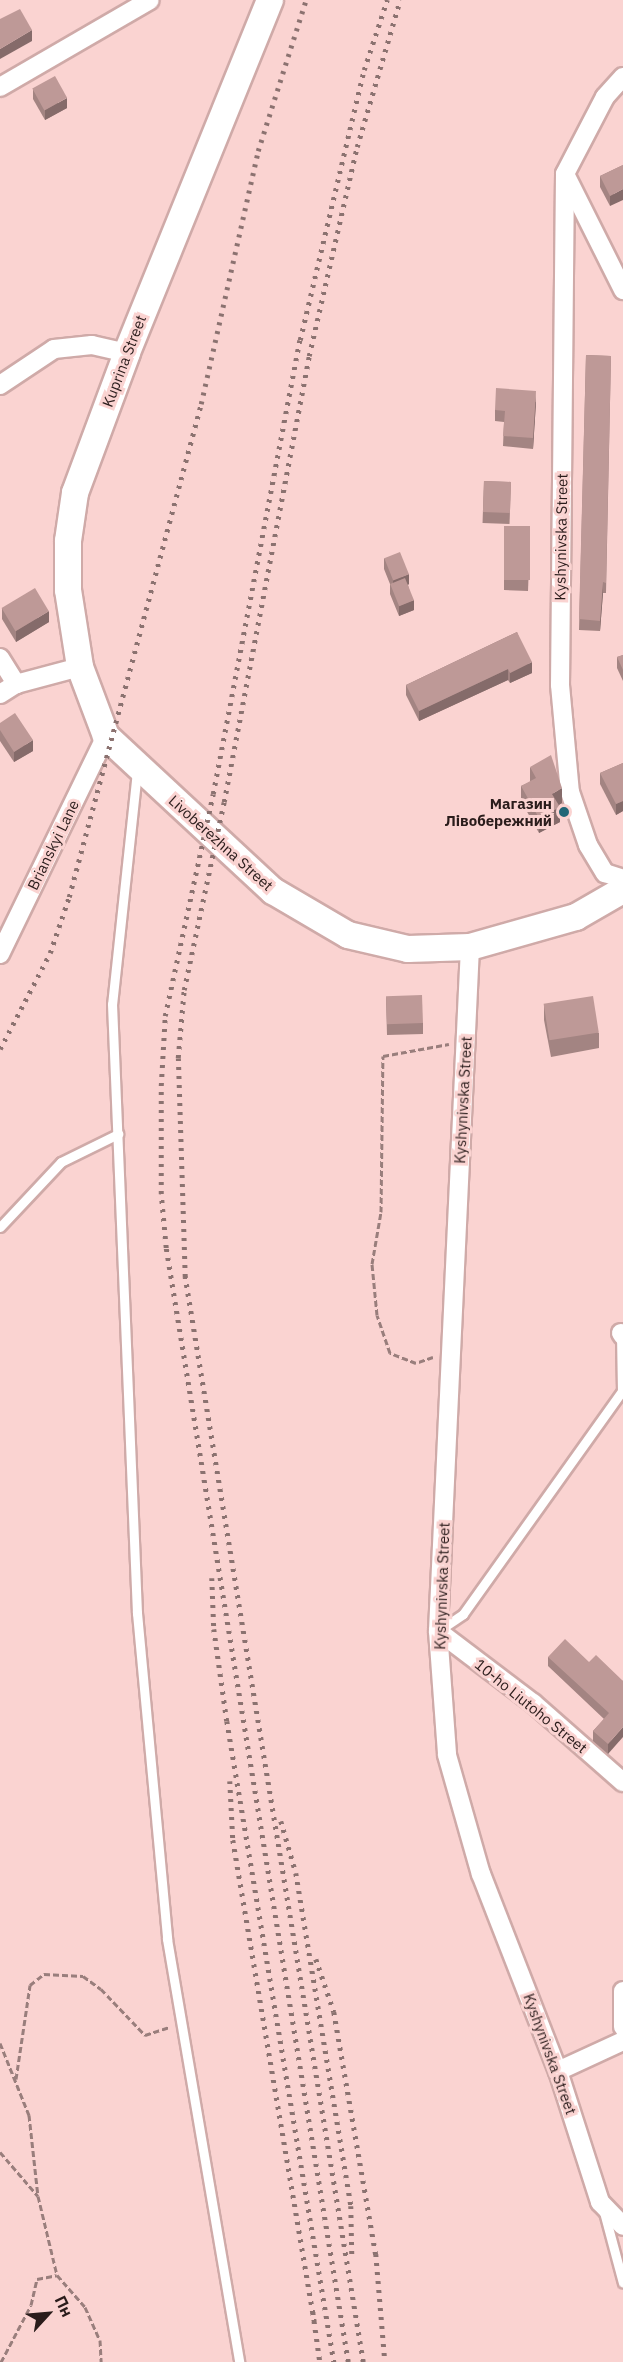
<!DOCTYPE html>
<meta charset="utf-8">
<style>
body{margin:0}
#map{position:relative;width:623px;height:2362px;overflow:hidden;background:#fad3d1;font-family:"IBM Plex Sans",sans-serif}
div>[style]{position:absolute}
[style*='--x']{left:calc(var(--x)*1px);top:calc(var(--y)*1px);width:calc(var(--w)*1px);rotate:calc(var(--a)*1deg)}
.path>*{height:3px;margin-top:-1.5px;transform-origin:0;background:repeating-linear-gradient(90deg,#997e7c 0 6px,transparent 0 9px)}
.roads{filter:drop-shadow(2px 0 #cfaaa8) drop-shadow(-2px 0 #cfaaa8) drop-shadow(0 2px #cfaaa8) drop-shadow(0 -2px #cfaaa8)}
.service>*{height:9px;margin:-4.5px;padding:0 4.5px;transform-origin:4.5px;border-radius:4.5px;background:#fff}
.minor>*{height:18px;margin:-9px;padding:0 9px;transform-origin:9px;border-radius:9px;background:#fff}
.secondary>*{height:26px;margin:-13px;padding:0 13px;transform-origin:13px;border-radius:13px;background:#fff}
.rail>*{height:4.5px;margin-top:-2.25px;transform-origin:0;background:repeating-linear-gradient(90deg,#8b7270 0 3px,transparent 0 9px)}
.wall>*{inset:0;background:#a38482;transform-origin:0 0}
.shaded-wall>*{inset:0;background:#856b6a}
.building>*{inset:0;background:#be9997;transform-origin:0 0}
.dots>*{width:16px;height:16px;translate:-50% -50%;box-sizing:border-box;border:3px solid #fad3d1;border-radius:50%}
span{translate:-50% -50%;white-space:nowrap;text-align:center;line-height:1.15;-webkit-text-stroke:6px #fad3d1;paint-order:stroke}
.street-label{font-size:15px;color:#2a1c1b}
.poi-label{font-size:15px;color:#2a1c1b;font-weight:700}
.right{translate:-100% -50%;text-align:right}
.north{position:absolute;left:18px;top:2284px;width:60px;height:60px;-webkit-text-stroke:4px #fad3d1;paint-order:stroke;rotate:64deg;font-size:16px;font-weight:700;line-height:24px;text-align:center;color:#2a1c1b}
.north::after{content:'';display:block;margin:auto;width:21px;height:27px;background:#2a1c1b;clip-path:polygon(50% 0,100% 100%,50% 72%,0 100%)}
</style>
<div id="map">
<div class="path">
<i style="--x:433;--y:1357;--w:18;--a:161"></i>
<i style="--x:416;--y:1363;--w:28;--a:-159"></i>
<i style="--x:390;--y:1353;--w:40;--a:-108.9"></i>
<i style="--x:377;--y:1315;--w:51;--a:-95.6"></i>
<i style="--x:372;--y:1264;--w:53;--a:-80.2"></i>
<i style="--x:381;--y:1212;--w:156;--a:-89.3"></i>
<i style="--x:383;--y:1056;--w:67;--a:-10.3"></i>
<i style="--x:0;--y:2043;--w:78;--a:68.1"></i>
<i style="--x:29;--y:2115;--w:81;--a:83.7"></i>
<i style="--x:16;--y:2079;--w:95;--a:-81.5"></i>
<i style="--x:30;--y:1985;--w:18;--a:-38"></i>
<i style="--x:44;--y:1974;--w:39;--a:3"></i>
<i style="--x:83;--y:1976;--w:22;--a:36"></i>
<i style="--x:101;--y:1989;--w:64;--a:46.3"></i>
<i style="--x:145;--y:2035;--w:25;--a:-18"></i>
<i style="--x:0;--y:2152;--w:58;--a:49.2"></i>
<i style="--x:38;--y:2196;--w:81;--a:76.5"></i>
<i style="--x:1;--y:2362;--w:64;--a:-62.2"></i>
<i style="--x:31;--y:2305;--w:27;--a:-77"></i>
<i style="--x:37;--y:2279;--w:20;--a:-11"></i>
<i style="--x:57;--y:2275;--w:43;--a:48.8"></i>
<i style="--x:85;--y:2307;--w:36;--a:66"></i>
<i style="--x:100;--y:2340;--w:22;--a:87"></i>
</div>
<div class="roads">
<div class="service">
<i style="--x:137;--y:771;--w:234;--a:96.1"></i>
<i style="--x:112;--y:1004;--w:610;--a:87.65"></i>
<i style="--x:137;--y:1613;--w:327;--a:84.7"></i>
<i style="--x:167;--y:1939;--w:429;--a:80.3"></i>
<i style="--x:0;--y:1227;--w:89;--a:-46.8"></i>
<i style="--x:61;--y:1162;--w:64;--a:-26.2"></i>
<i style="--x:438;--y:1631;--w:30;--a:-34"></i>
<i style="--x:463;--y:1614;--w:274;--a:-54.5"></i>
<i style="--x:622;--y:1391;--w:56;--a:-91"></i>
<i style="--x:604;--y:2212;--w:73;--a:75"></i>
</div>
<div class="minor">
<i style="--x:623;--y:77;--w:27;--a:132"></i>
<i style="--x:605;--y:97;--w:87;--a:117.5"></i>
<i style="--x:565;--y:174;--w:130;--a:63.4"></i>
<i style="--x:0;--y:87;--w:173;--a:-30.1"></i>
<i style="--x:565;--y:174;--w:511;--a:90.56"></i>
<i style="--x:560;--y:685;--w:107;--a:84.7"></i>
<i style="--x:570;--y:792;--w:56;--a:71.2"></i>
<i style="--x:588;--y:845;--w:33;--a:59"></i>
<i style="--x:605;--y:873;--w:19;--a:18"></i>
<i style="--x:0;--y:385;--w:65;--a:-33.7"></i>
<i style="--x:54;--y:349;--w:38;--a:-6"></i>
<i style="--x:92;--y:345;--w:36;--a:13"></i>
<i style="--x:0;--y:658;--w:31;--a:58"></i>
<i style="--x:0;--y:694;--w:19;--a:-32"></i>
<i style="--x:16;--y:684;--w:66;--a:-14.9"></i>
<i style="--x:470;--y:947;--w:685;--a:92.68"></i>
<i style="--x:438;--y:1631;--w:124;--a:85.8"></i>
<i style="--x:447;--y:1755;--w:124;--a:74.1"></i>
<i style="--x:481;--y:1874;--w:212;--a:68.7"></i>
<i style="--x:558;--y:2071;--w:138;--a:72.2"></i>
<i style="--x:600;--y:2202;--w:33;--a:46"></i>
<i style="--x:0;--y:954;--w:242;--a:-64.1"></i>
<i style="--x:621;--y:1333;--w:4;--a:56"></i>
<i style="--x:438;--y:1631;--w:119;--a:37.2"></i>
<i style="--x:533;--y:1703;--w:120;--a:41.3"></i>
<i style="--x:623;--y:1991;--w:36;--a:90"></i>
<i style="--x:558;--y:2071;--w:72;--a:-24.8"></i>
</div>
<div class="secondary">
<i style="--x:270;--y:0;--w:381;--a:112.1"></i>
<i style="--x:127;--y:353;--w:149;--a:110.4"></i>
<i style="--x:75;--y:493;--w:49;--a:98.3"></i>
<i style="--x:68;--y:541;--w:49;--a:90"></i>
<i style="--x:68;--y:590;--w:78;--a:81.1"></i>
<i style="--x:80;--y:667;--w:74;--a:69.4"></i>
<i style="--x:106;--y:736;--w:228;--a:42.9"></i>
<i style="--x:273;--y:891;--w:87;--a:30.4"></i>
<i style="--x:348;--y:935;--w:62;--a:13.1"></i>
<i style="--x:408;--y:949;--w:62;--a:-1.8"></i>
<i style="--x:470;--y:947;--w:110;--a:-15.8"></i>
<i style="--x:576;--y:917;--w:54;--a:-29.9"></i>
</div>
</div>
<div class="rail">
<i style="--x:0;--y:1049;--w:108;--a:-62.5"></i>
<i style="--x:50;--y:953;--w:59;--a:-71.3"></i>
<i style="--x:69;--y:897;--w:510;--a:-75.01"></i>
<i style="--x:201;--y:404;--w:259;--a:-77.3"></i>
<i style="--x:258;--y:151;--w:158;--a:-72.4"></i>
<i style="--x:212;--y:1578;--w:51;--a:87.8"></i>
<i style="--x:214;--y:1629;--w:93;--a:82"></i>
<i style="--x:227;--y:1721;--w:650;--a:80.52"></i>
<i style="--x:230;--y:1781;--w:59;--a:87.1"></i>
<i style="--x:233;--y:1840;--w:488;--a:80.4"></i>
<i style="--x:281;--y:1821;--w:54;--a:73.9"></i>
<i style="--x:296;--y:1873;--w:338;--a:80.6"></i>
<i style="--x:351;--y:2206;--w:49;--a:88.8"></i>
<i style="--x:316;--y:1959;--w:56;--a:71.2"></i>
<i style="--x:334;--y:2012;--w:246;--a:80.2"></i>
<i style="--x:376;--y:2254;--w:108;--a:85.2"></i>
<i style="--x:313;--y:2312;--w:50;--a:82"></i>
<i style="--x:348;--y:2362;--w:1129;--a:-99.28"></i>
<i style="--x:166;--y:1248;--w:54;--a:-95.3"></i>
<i style="--x:161;--y:1194;--w:108;--a:-90"></i>
<i style="--x:161;--y:1086;--w:70;--a:-86.7"></i>
<i style="--x:165;--y:1016;--w:227;--a:-77.8"></i>
<i style="--x:213;--y:794;--w:462;--a:-79.2"></i>
<i style="--x:300;--y:340;--w:277;--a:-76.7"></i>
<i style="--x:364;--y:70;--w:74;--a:-71.8"></i>
<i style="--x:363;--y:2362;--w:1100;--a:-99.32"></i>
<i style="--x:185;--y:1277;--w:219;--a:-91.8"></i>
<i style="--x:178;--y:1058;--w:68;--a:-85"></i>
<i style="--x:184;--y:990;--w:192;--a:-78"></i>
<i style="--x:224;--y:802;--w:454;--a:-79.2"></i>
<i style="--x:309;--y:356;--w:214;--a:-77.1"></i>
<i style="--x:357;--y:147;--w:153;--a:-73.7"></i>
</div>
<div class="wall">
<i style="clip-path:polygon(33px 89px,67px 108px,45px 120px,33px 99px)"></i>
<i style="clip-path:polygon(623px 165px,610px 206px,600px 187px,600px 176px)"></i>
<i style="clip-path:polygon(586px 355px,611px 356px,606px 593px,603px 593px,600px 631px,579px 630px)"></i>
<i style="clip-path:polygon(536px 402px,533px 449px,503px 446px,504px 422px,495px 421px,495px 410px)"></i>
<i style="left:484px;top:481px;width:27px;height:42px;rotate:2deg"></i>
<i style="clip-path:polygon(504px 526px,530px 537px,528px 591px,504px 590px)"></i>
<i style="clip-path:polygon(384px 558px,409px 584px,408px 585px,414px 610px,399px 616px,390px 594px,390px 584px,384px 569px)"></i>
<i style="clip-path:polygon(2px 608px,49px 622px,16px 642px,2px 619px)"></i>
<i style="clip-path:polygon(517px 632px,532px 673px,510px 683px,508px 680px,419px 721px,406px 695px,406px 685px)"></i>
<i style="clip-path:polygon(623px 655px,623px 681px,617px 668px,617px 657px)"></i>
<i style="clip-path:polygon(0 723px,33px 751px,14px 762px,0 741px)"></i>
<i style="clip-path:polygon(623px 763px,623px 811px,616px 815px,600px 784px,600px 773px)"></i>
<i style="clip-path:polygon(530px 767px,562px 803px,559px 805px,560px 822px,539px 833px,521px 801px,521px 786px,530px 782px)"></i>
<i style="clip-path:polygon(386px 997px,423px 1023px,423px 1034px,387px 1035px)"></i>
<i style="clip-path:polygon(544px 1005px,599px 1033px,599px 1048px,551px 1057px,544px 1020px)"></i>
<i style="clip-path:polygon(548px 1657px,589px 1662px,623px 1681px,608px 1754px,593px 1741px,593px 1731px,604px 1719px,548px 1666px)"></i>
</div>
<div class="shaded-wall">
<i style="clip-path:polygon(32px 30px,32px 41px,0 59px,0 49px)"></i>
<i style="clip-path:polygon(67px 98px,67px 108px,45px 120px,45px 110px)"></i>
<i style="clip-path:polygon(623px 189px,623px 200px,610px 206px,610px 196px)"></i>
<i style="clip-path:polygon(536px 391px,536px 402px,533px 449px,533px 438px)"></i>
<i style="clip-path:polygon(409px 574px,409px 584px,393px 591px,393px 580px)"></i>
<i style="clip-path:polygon(603px 582px,603px 593px,600px 631px,600px 621px)"></i>
<i style="clip-path:polygon(414px 600px,414px 610px,399px 616px,399px 606px)"></i>
<i style="clip-path:polygon(49px 611px,49px 622px,16px 642px,16px 631px)"></i>
<i style="clip-path:polygon(532px 662px,532px 673px,510px 683px,510px 673px)"></i>
<i style="clip-path:polygon(508px 669px,508px 680px,419px 721px,419px 711px)"></i>
<i style="clip-path:polygon(33px 740px,33px 751px,14px 762px,14px 752px)"></i>
<i style="clip-path:polygon(562px 788px,562px 803px,552px 809px,552px 794px)"></i>
<i style="clip-path:polygon(623px 801px,623px 811px,616px 815px,616px 804px)"></i>
<i style="clip-path:polygon(560px 807px,560px 822px,539px 833px,539px 818px)"></i>
<i style="clip-path:polygon(623px 1727px,623px 1737px,608px 1754px,608px 1744px)"></i>
</div>
<div class="building">
<i style="clip-path:polygon(20px 9px,32px 30px,0 49px,0 19px)"></i>
<i style="left:55px;top:76px;width:25px;height:26px;rotate:61deg"></i>
<i style="clip-path:polygon(623px 165px,623px 189px,610px 196px,600px 176px)"></i>
<i style="clip-path:polygon(586px 355px,611px 356px,606px 583px,603px 582px,600px 621px,579px 619px)"></i>
<i style="clip-path:polygon(496px 388px,536px 391px,533px 438px,503px 436px,505px 411px,495px 410px)"></i>
<i style="left:484px;top:481px;width:27px;height:31px;rotate:2deg"></i>
<i style="left:504px;top:526px;width:26px;height:54px"></i>
<i style="left:400px;top:552px;width:24px;height:17px;rotate:68deg"></i>
<i style="left:405px;top:578px;width:24px;height:16px;rotate:68deg"></i>
<i style="left:35px;top:588px;width:27px;height:39px;rotate:59deg"></i>
<i style="clip-path:polygon(517px 632px,532px 662px,510px 673px,508px 669px,419px 711px,406px 685px)"></i>
<i style="clip-path:polygon(623px 655px,623px 670px,617px 657px)"></i>
<i style="clip-path:polygon(15px 713px,33px 740px,14px 752px,0 730px,0 723px)"></i>
<i style="clip-path:polygon(551px 755px,562px 788px,552px 794px,560px 807px,539px 818px,521px 786px,536px 778px,530px 767px)"></i>
<i style="clip-path:polygon(623px 763px,623px 801px,616px 804px,600px 773px)"></i>
<i style="left:422px;top:995px;width:28px;height:36px;rotate:88deg"></i>
<i style="left:593px;top:996px;width:37px;height:50px;rotate:81deg"></i>
<i style="clip-path:polygon(565px 1639px,589px 1662px,596px 1655px,623px 1681px,623px 1727px,608px 1744px,593px 1731px,609px 1713px,548px 1657px)"></i>
</div>
<div class="dots">
<i style="left:564px;top:812px;background:#216777"></i>
</div>
<div class="street-label">
<span style="left:124px;top:361px;rotate:-69deg">Kuprina Street</span>
<span style="left:561px;top:537px;rotate:-89deg">Kyshynivska Street</span>
<span style="left:221px;top:843px;rotate:42deg">Livoberezhna Street</span>
<span style="left:53px;top:845px;rotate:-64deg">Brianskyi Lane</span>
<span style="left:463px;top:1100px;rotate:-87deg">Kyshynivska Street</span>
<span style="left:442px;top:1586px;rotate:-88deg">Kyshynivska Street</span>
<span style="left:531px;top:1706px;rotate:39deg">10-ho Liutoho Street</span>
<span style="left:550px;top:2054px;rotate:70deg">Kyshynivska Street</span>
</div>
<div class="poi-label">
<span class="right" style="left:552px;top:812px">Магазин<br>Лівобережний</span>
</div>
<div class="north">Пн</div>
</div>
